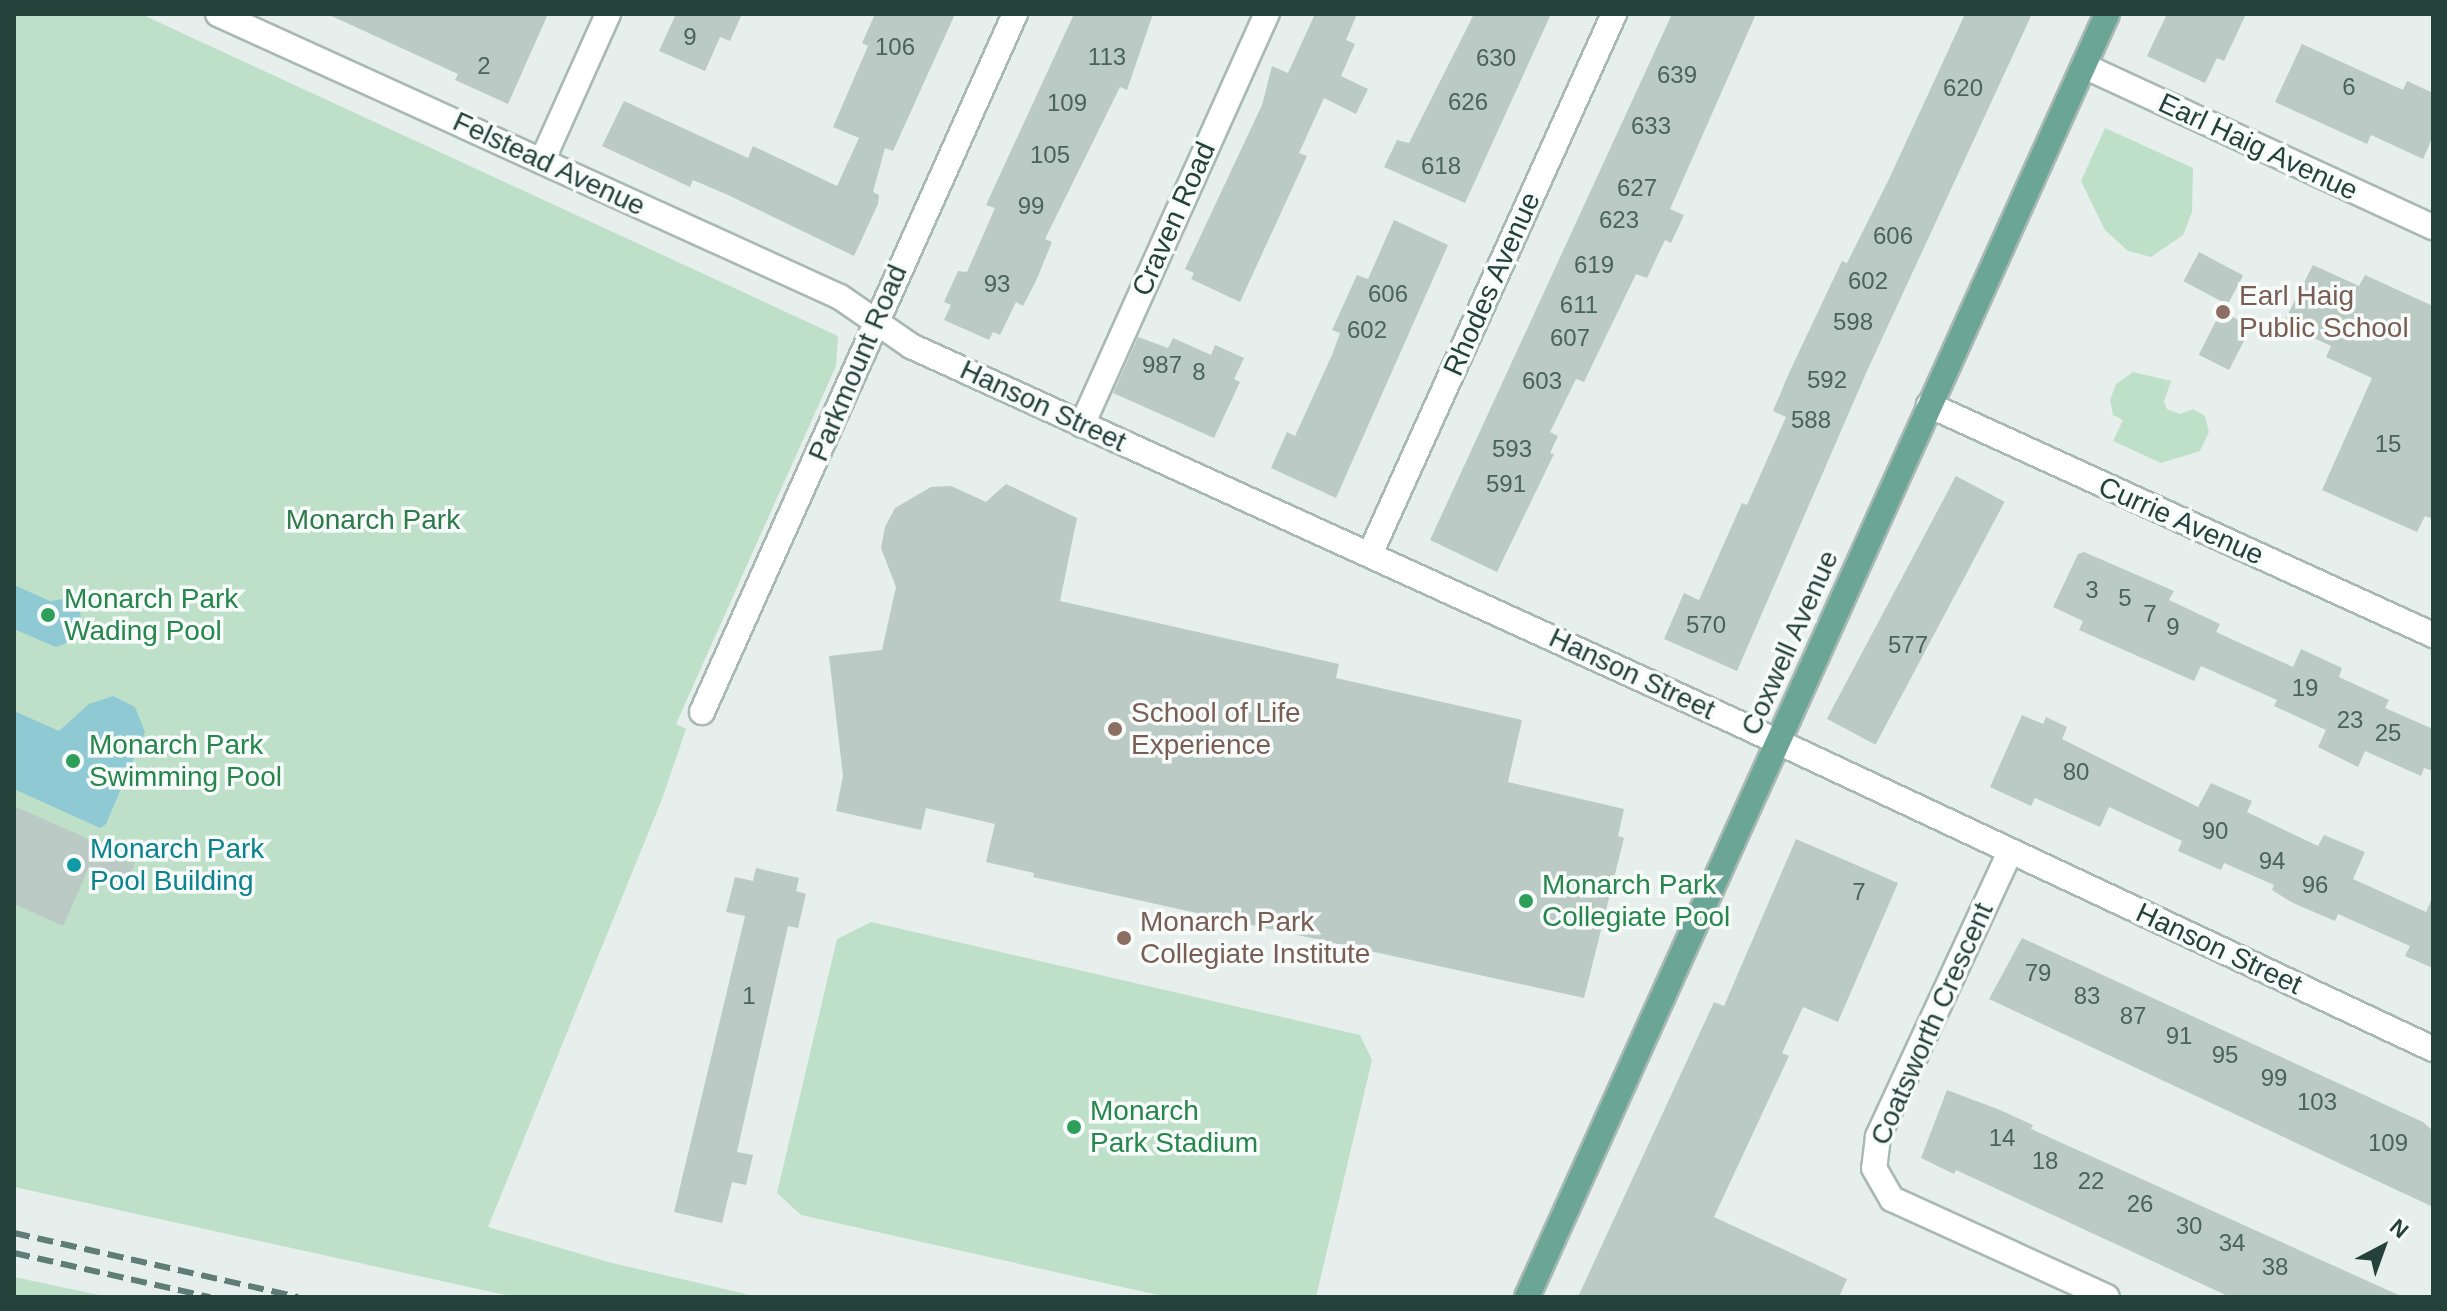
<!DOCTYPE html>
<style>
body{margin:0}
#map{position:relative;width:2447px;height:1311px;overflow:hidden;background:#e6efeb;font-family:Arial,sans-serif}
div>[style]{position:absolute}
[style*='--x']{left:calc(var(--x)*1px);top:calc(var(--y)*1px);width:calc(var(--w)*1px);rotate:calc(var(--a)*1deg)}
.green>*{inset:0;background:#bfe0c8}
.water>*{inset:0;background:#8ec9d4}
.building>*{inset:0;background:#bbcac4;transform-origin:0 0}
.roads{filter:drop-shadow(2px 0 #a8b8b2) drop-shadow(-2px 0 #a8b8b2) drop-shadow(0 2px #a8b8b2) drop-shadow(0 -2px #a8b8b2)}
.minor>*{height:24px;margin:-12px;padding:0 12px;transform-origin:12px;border-radius:12px;background:#fff}
.major>*{height:24px;margin:-12px;padding:0 12px;transform-origin:12px;border-radius:12px;background:#6aa596}
.rail>*{height:6px;margin-top:-3px;transform-origin:0;background:repeating-linear-gradient(90deg,#5f7d75 0 16px,transparent 0 24px)}
.dots>*{width:22px;height:22px;translate:-50% -50%;box-sizing:border-box;border:4px solid #f7fbf9;border-radius:50%}
span{translate:-50% -50%;white-space:nowrap;text-align:center;line-height:1.15;-webkit-text-stroke:7px #f7fbf9;paint-order:stroke}
.number-label{font-size:24px;color:#4a645c}
.number-label span{-webkit-text-stroke-width:0}
.street-label{font-size:28px;color:#24423a}
.education-label{font-size:28px;color:#785e54}
.left{translate:0 -50%;text-align:left}
.park-label{font-size:28px;color:#2d7a4b}
.leisure-label{font-size:28px;color:#27864d}
.culture-label{font-size:28px;color:#0d838f}
.frame{position:absolute;inset:0;border:16px solid #24423a;pointer-events:none}
.north{position:absolute;left:2343px;top:1207px;width:80px;height:80px;-webkit-text-stroke:6px #f7fbf9;paint-order:stroke;rotate:41deg;font-size:22px;font-weight:700;line-height:32px;text-align:center;color:#24423a}
.north::after{content:'';display:block;margin:auto;width:28px;height:36px;background:#24423a;clip-path:polygon(50% 0,100% 100%,50% 72%,0 100%)}
</style>
<div id="map">
<div class="green">
<i style="clip-path:polygon(14px 14px,141px 14px,838px 336px,836px 366px,676px 724px,686px 729px,662px 799px,488px 1227px,612px 1263px,759px 1297px,514px 1297px,14px 1187px)"></i>
<i style="clip-path:polygon(2105px 128px,2193px 168px,2192px 212px,2183px 235px,2151px 257px,2128px 251px,2105px 230px,2081px 181px)"></i>
<i style="clip-path:polygon(2133px 372px,2171px 381px,2164px 401px,2167px 409px,2180px 414px,2193px 409px,2205px 416px,2209px 432px,2200px 451px,2161px 463px,2113px 441px,2123px 420px,2113px 415px,2110px 400px,2116px 384px)"></i>
<i style="clip-path:polygon(871px 922px,1360px 1035px,1372px 1060px,1316px 1297px,1167px 1297px,801px 1215px,777px 1193px,837px 939px)"></i>
<i style="clip-path:polygon(14px 1277px,109px 1297px,14px 1297px)"></i>
</div>
<div class="water">
<i style="clip-path:polygon(14px 585px,50px 601px,76px 597px,86px 636px,56px 647px,14px 629px)"></i>
<i style="clip-path:polygon(113px 696px,135px 707px,145px 732px,106px 824px,100px 828px,14px 789px,14px 711px,59px 731px,89px 704px)"></i>
</div>
<div class="building">
<i style="clip-path:polygon(327px 14px,548px 14px,508px 104px,455px 80px,458px 74px)"></i>
<i style="clip-path:polygon(670px 14px,742px 14px,730px 41px,720px 37px,705px 71px,659px 51px,675px 16px)"></i>
<i style="clip-path:polygon(875px 14px,955px 14px,893px 151px,885px 148px,873px 192px,879px 195px,878px 204px,854px 256px,728px 195px,693px 180px,690px 187px,602px 146px,624px 101px,748px 158px,753px 146px,837px 186px,859px 138px,833px 127px,868px 46px,862px 43px)"></i>
<i style="clip-path:polygon(1074px 14px,1153px 14px,1127px 90px,1120px 87px,1045px 239px,1052px 242px,1036px 281px,1023px 306px,1016px 302px,1000px 335px,993px 332px,989px 340px,944px 320px,951px 305px,944px 302px,958px 271px,967px 272px,995px 208px,986px 205px)"></i>
<i style="clip-path:polygon(1315px 14px,1357px 14px,1346px 40px,1355px 44px,1341px 76px,1368px 89px,1356px 114px,1324px 98px,1299px 153px,1307px 156px,1240px 302px,1191px 279px,1194px 273px,1185px 269px,1262px 105px,1272px 66px,1288px 73px)"></i>
<i style="clip-path:polygon(1474px 14px,1551px 14px,1465px 203px,1384px 167px,1397px 140px,1409px 143px)"></i>
<i style="clip-path:polygon(1672px 14px,1756px 14px,1670px 209px,1684px 215px,1671px 243px,1665px 240px,1647px 278px,1636px 274px,1584px 382px,1576px 379px,1550px 432px,1558px 436px,1550px 453px,1554px 454px,1497px 572px,1430px 540px)"></i>
<i style="clip-path:polygon(1965px 14px,2032px 14px,1867px 371px,1737px 671px,1664px 639px,1684px 593px,1699px 600px,1742px 503px,1747px 505px,1786px 417px,1773px 411px,1789px 373px,1842px 261px,1847px 263px,1889px 179px)"></i>
<i style="clip-path:polygon(2167px 14px,2246px 14px,2224px 61px,2217px 58px,2205px 83px,2147px 56px)"></i>
<i style="clip-path:polygon(2302px 44px,2403px 90px,2407px 81px,2433px 93px,2433px 136px,2423px 159px,2371px 135px,2367px 144px,2275px 102px)"></i>
<i style="clip-path:polygon(1394px 220px,1448px 245px,1336px 498px,1271px 468px,1287px 432px,1295px 436px,1332px 355px,1340px 333px,1332px 330px,1357px 275px,1368px 279px)"></i>
<i style="left:2199px;top:252px;width:50px;height:33px;rotate:28deg"></i>
<i style="clip-path:polygon(2313px 265px,2359px 286px,2365px 275px,2433px 306px,2433px 519px,2425px 516px,2417px 532px,2322px 490px,2372px 378px,2326px 357px,2331px 346px,2283px 324px)"></i>
<i style="left:2221px;top:311px;width:34px;height:49px;rotate:27deg"></i>
<i style="clip-path:polygon(1138px 337px,1168px 348px,1173px 338px,1211px 355px,1215px 345px,1244px 358px,1234px 379px,1240px 382px,1214px 438px,1113px 393px)"></i>
<i style="left:1956px;top:476px;width:55px;height:275px;rotate:28deg"></i>
<i style="clip-path:polygon(1006px 484px,1077px 518px,1060px 601px,1339px 664px,1336px 678px,1522px 720px,1508px 782px,1624px 809px,1618px 836px,1624px 838px,1584px 998px,1033px 877px,1034px 873px,986px 862px,995px 824px,926px 808px,921px 830px,836px 811px,843px 776px,829px 656px,882px 650px,896px 587px,881px 548px,885px 527px,895px 508px,931px 487px,951px 486px,986px 502px)"></i>
<i style="clip-path:polygon(2084px 552px,2174px 591px,2169px 600px,2220px 624px,2216px 632px,2293px 667px,2301px 649px,2342px 668px,2339px 677px,2389px 700px,2385px 708px,2433px 729px,2433px 771px,2424px 768px,2421px 776px,2365px 751px,2358px 767px,2318px 747px,2326px 730px,2274px 706px,2277px 700px,2201px 666px,2194px 681px,2079px 630px,2083px 621px,2053px 607px,2078px 554px)"></i>
<i style="clip-path:polygon(2022px 715px,2043px 724px,2046px 717px,2067px 727px,2062px 739px,2198px 807px,2211px 783px,2252px 801px,2247px 812px,2318px 846px,2324px 835px,2365px 852px,2353px 879px,2426px 912px,2433px 896px,2433px 968px,2405px 956px,2410px 946px,2338px 914px,2335px 921px,2293px 903px,2272px 890px,2274px 885px,2224px 863px,2221px 870px,2178px 851px,2182px 841px,2109px 807px,2100px 827px,2035px 798px,2031px 806px,1990px 787px)"></i>
<i style="clip-path:polygon(14px 806px,136px 860px,127px 887px,88px 870px,63px 926px,14px 904px)"></i>
<i style="clip-path:polygon(1796px 839px,1898px 883px,1838px 1022px,1803px 1007px,1782px 1053px,1789px 1056px,1714px 1217px,1847px 1279px,1839px 1297px,1578px 1297px,1714px 1002px,1724px 1006px)"></i>
<i style="clip-path:polygon(756px 868px,799px 878px,796px 891px,806px 894px,798px 928px,788px 926px,737px 1152px,753px 1155px,746px 1185px,732px 1182px,722px 1223px,674px 1212px,745px 916px,726px 912px,735px 877px,753px 881px)"></i>
<i style="clip-path:polygon(2022px 938px,2423px 1122px,2433px 1131px,2433px 1207px,1989px 999px)"></i>
<i style="clip-path:polygon(1947px 1090px,2000px 1110px,2033px 1125px,2031px 1129px,2403px 1297px,2230px 1297px,1956px 1170px,1954px 1174px,1921px 1158px)"></i>
</div>
<div class="roads">
<div class="minor">
<i style="--x:218;--y:14;--w:683;--a:24.46"></i>
<i style="--x:840;--y:297;--w:86;--a:34.6"></i>
<i style="--x:911;--y:346;--w:911;--a:24.51"></i>
<i style="--x:1740;--y:724;--w:765;--a:25.13"></i>
<i style="--x:2084;--y:66;--w:384;--a:24.8"></i>
<i style="--x:542;--y:161;--w:161;--a:-65.8"></i>
<i style="--x:1929;--y:405;--w:554;--a:24.53"></i>
<i style="--x:1082;--y:425;--w:451;--a:-65.8"></i>
<i style="--x:1370;--y:554;--w:593;--a:-65.68"></i>
<i style="--x:702;--y:712;--w:765;--a:-65.85"></i>
<i style="--x:2010;--y:852;--w:314;--a:114.9"></i>
<i style="--x:1878;--y:1137;--w:31;--a:97"></i>
<i style="--x:1874;--y:1168;--w:36;--a:60"></i>
<i style="--x:1892;--y:1199;--w:236;--a:24.5"></i>
</div>
<div class="major">
<i style="--x:1527;--y:1297;--w:1408;--a:-65.67"></i>
</div>
</div>
<div class="rail">
<i style="--x:14;--y:1233;--w:291;--a:12.7"></i>
<i style="--x:14;--y:1253;--w:201;--a:12.7"></i>
</div>
<div class="dots">
<i style="left:2223px;top:312px;background:#8d6e63"></i>
<i style="left:48px;top:615px;background:#2e9e5b"></i>
<i style="left:1115px;top:729px;background:#8d6e63"></i>
<i style="left:73px;top:761px;background:#2e9e5b"></i>
<i style="left:74px;top:865px;background:#0f9aa8"></i>
<i style="left:1526px;top:901px;background:#2e9e5b"></i>
<i style="left:1124px;top:938px;background:#8d6e63"></i>
<i style="left:1074px;top:1127px;background:#2e9e5b"></i>
</div>
<div class="number-label">
<span style="left:690px;top:37px">9</span>
<span style="left:895px;top:47px">106</span>
<span style="left:1107px;top:57px">113</span>
<span style="left:1496px;top:58px">630</span>
<span style="left:484px;top:66px">2</span>
<span style="left:1677px;top:75px">639</span>
<span style="left:2349px;top:87px">6</span>
<span style="left:1963px;top:88px">620</span>
<span style="left:1468px;top:102px">626</span>
<span style="left:1067px;top:103px">109</span>
<span style="left:1651px;top:126px">633</span>
<span style="left:1050px;top:155px">105</span>
<span style="left:1441px;top:166px">618</span>
<span style="left:1637px;top:188px">627</span>
<span style="left:1031px;top:206px">99</span>
<span style="left:1619px;top:220px">623</span>
<span style="left:1893px;top:236px">606</span>
<span style="left:1594px;top:265px">619</span>
<span style="left:1868px;top:281px">602</span>
<span style="left:997px;top:284px">93</span>
<span style="left:1388px;top:294px">606</span>
<span style="left:1579px;top:305px">611</span>
<span style="left:1853px;top:322px">598</span>
<span style="left:1367px;top:330px">602</span>
<span style="left:1570px;top:338px">607</span>
<span style="left:1162px;top:365px">987</span>
<span style="left:1199px;top:372px">8</span>
<span style="left:1827px;top:380px">592</span>
<span style="left:1542px;top:381px">603</span>
<span style="left:1811px;top:420px">588</span>
<span style="left:2388px;top:444px">15</span>
<span style="left:1512px;top:449px">593</span>
<span style="left:1506px;top:484px">591</span>
<span style="left:2092px;top:590px">3</span>
<span style="left:2125px;top:598px">5</span>
<span style="left:2150px;top:614px">7</span>
<span style="left:1706px;top:625px">570</span>
<span style="left:2173px;top:627px">9</span>
<span style="left:1908px;top:645px">577</span>
<span style="left:2305px;top:688px">19</span>
<span style="left:2350px;top:720px">23</span>
<span style="left:2388px;top:733px">25</span>
<span style="left:2076px;top:772px">80</span>
<span style="left:2215px;top:831px">90</span>
<span style="left:2272px;top:861px">94</span>
<span style="left:2315px;top:885px">96</span>
<span style="left:1859px;top:892px">7</span>
<span style="left:2038px;top:973px">79</span>
<span style="left:749px;top:996px">1</span>
<span style="left:2087px;top:996px">83</span>
<span style="left:2133px;top:1016px">87</span>
<span style="left:2179px;top:1036px">91</span>
<span style="left:2225px;top:1055px">95</span>
<span style="left:2274px;top:1078px">99</span>
<span style="left:2317px;top:1102px">103</span>
<span style="left:2002px;top:1138px">14</span>
<span style="left:2388px;top:1143px">109</span>
<span style="left:2045px;top:1161px">18</span>
<span style="left:2091px;top:1181px">22</span>
<span style="left:2140px;top:1204px">26</span>
<span style="left:2189px;top:1226px">30</span>
<span style="left:2232px;top:1243px">34</span>
<span style="left:2275px;top:1267px">38</span>
</div>
<div class="street-label">
<span style="left:2258px;top:147px;rotate:25deg">Earl Haig Avenue</span>
<span style="left:549px;top:164px;rotate:25deg">Felstead Avenue</span>
<span style="left:1174px;top:219px;rotate:-66deg">Craven Road</span>
<span style="left:1492px;top:284px;rotate:-66deg">Rhodes Avenue</span>
<span style="left:858px;top:363px;rotate:-67deg">Parkmount Road</span>
<span style="left:1043px;top:406px;rotate:25deg">Hanson Street</span>
<span style="left:2181px;top:521px;rotate:24deg">Currie Avenue</span>
<span style="left:1790px;top:643px;rotate:-66deg">Coxwell Avenue</span>
<span style="left:1632px;top:674px;rotate:25deg">Hanson Street</span>
<span style="left:2219px;top:949px;rotate:25deg">Hanson Street</span>
<span style="left:1932px;top:1024px;rotate:-66deg">Coatsworth Crescent</span>
</div>
<div class="education-label">
<span class="left" style="left:2239px;top:312px">Earl Haig<br>Public School</span>
<span class="left" style="left:1131px;top:729px">School of Life<br>Experience</span>
<span class="left" style="left:1140px;top:938px">Monarch Park<br>Collegiate Institute</span>
</div>
<div class="park-label">
<span style="left:373px;top:520px">Monarch Park</span>
</div>
<div class="leisure-label">
<span class="left" style="left:64px;top:615px">Monarch Park<br>Wading Pool</span>
<span class="left" style="left:89px;top:761px">Monarch Park<br>Swimming Pool</span>
<span class="left" style="left:1542px;top:901px">Monarch Park<br>Collegiate Pool</span>
<span class="left" style="left:1090px;top:1127px">Monarch<br>Park Stadium</span>
</div>
<div class="culture-label">
<span class="left" style="left:90px;top:865px">Monarch Park<br>Pool Building</span>
</div>
<div class="frame"></div>
<div class="north">N</div>
</div>
